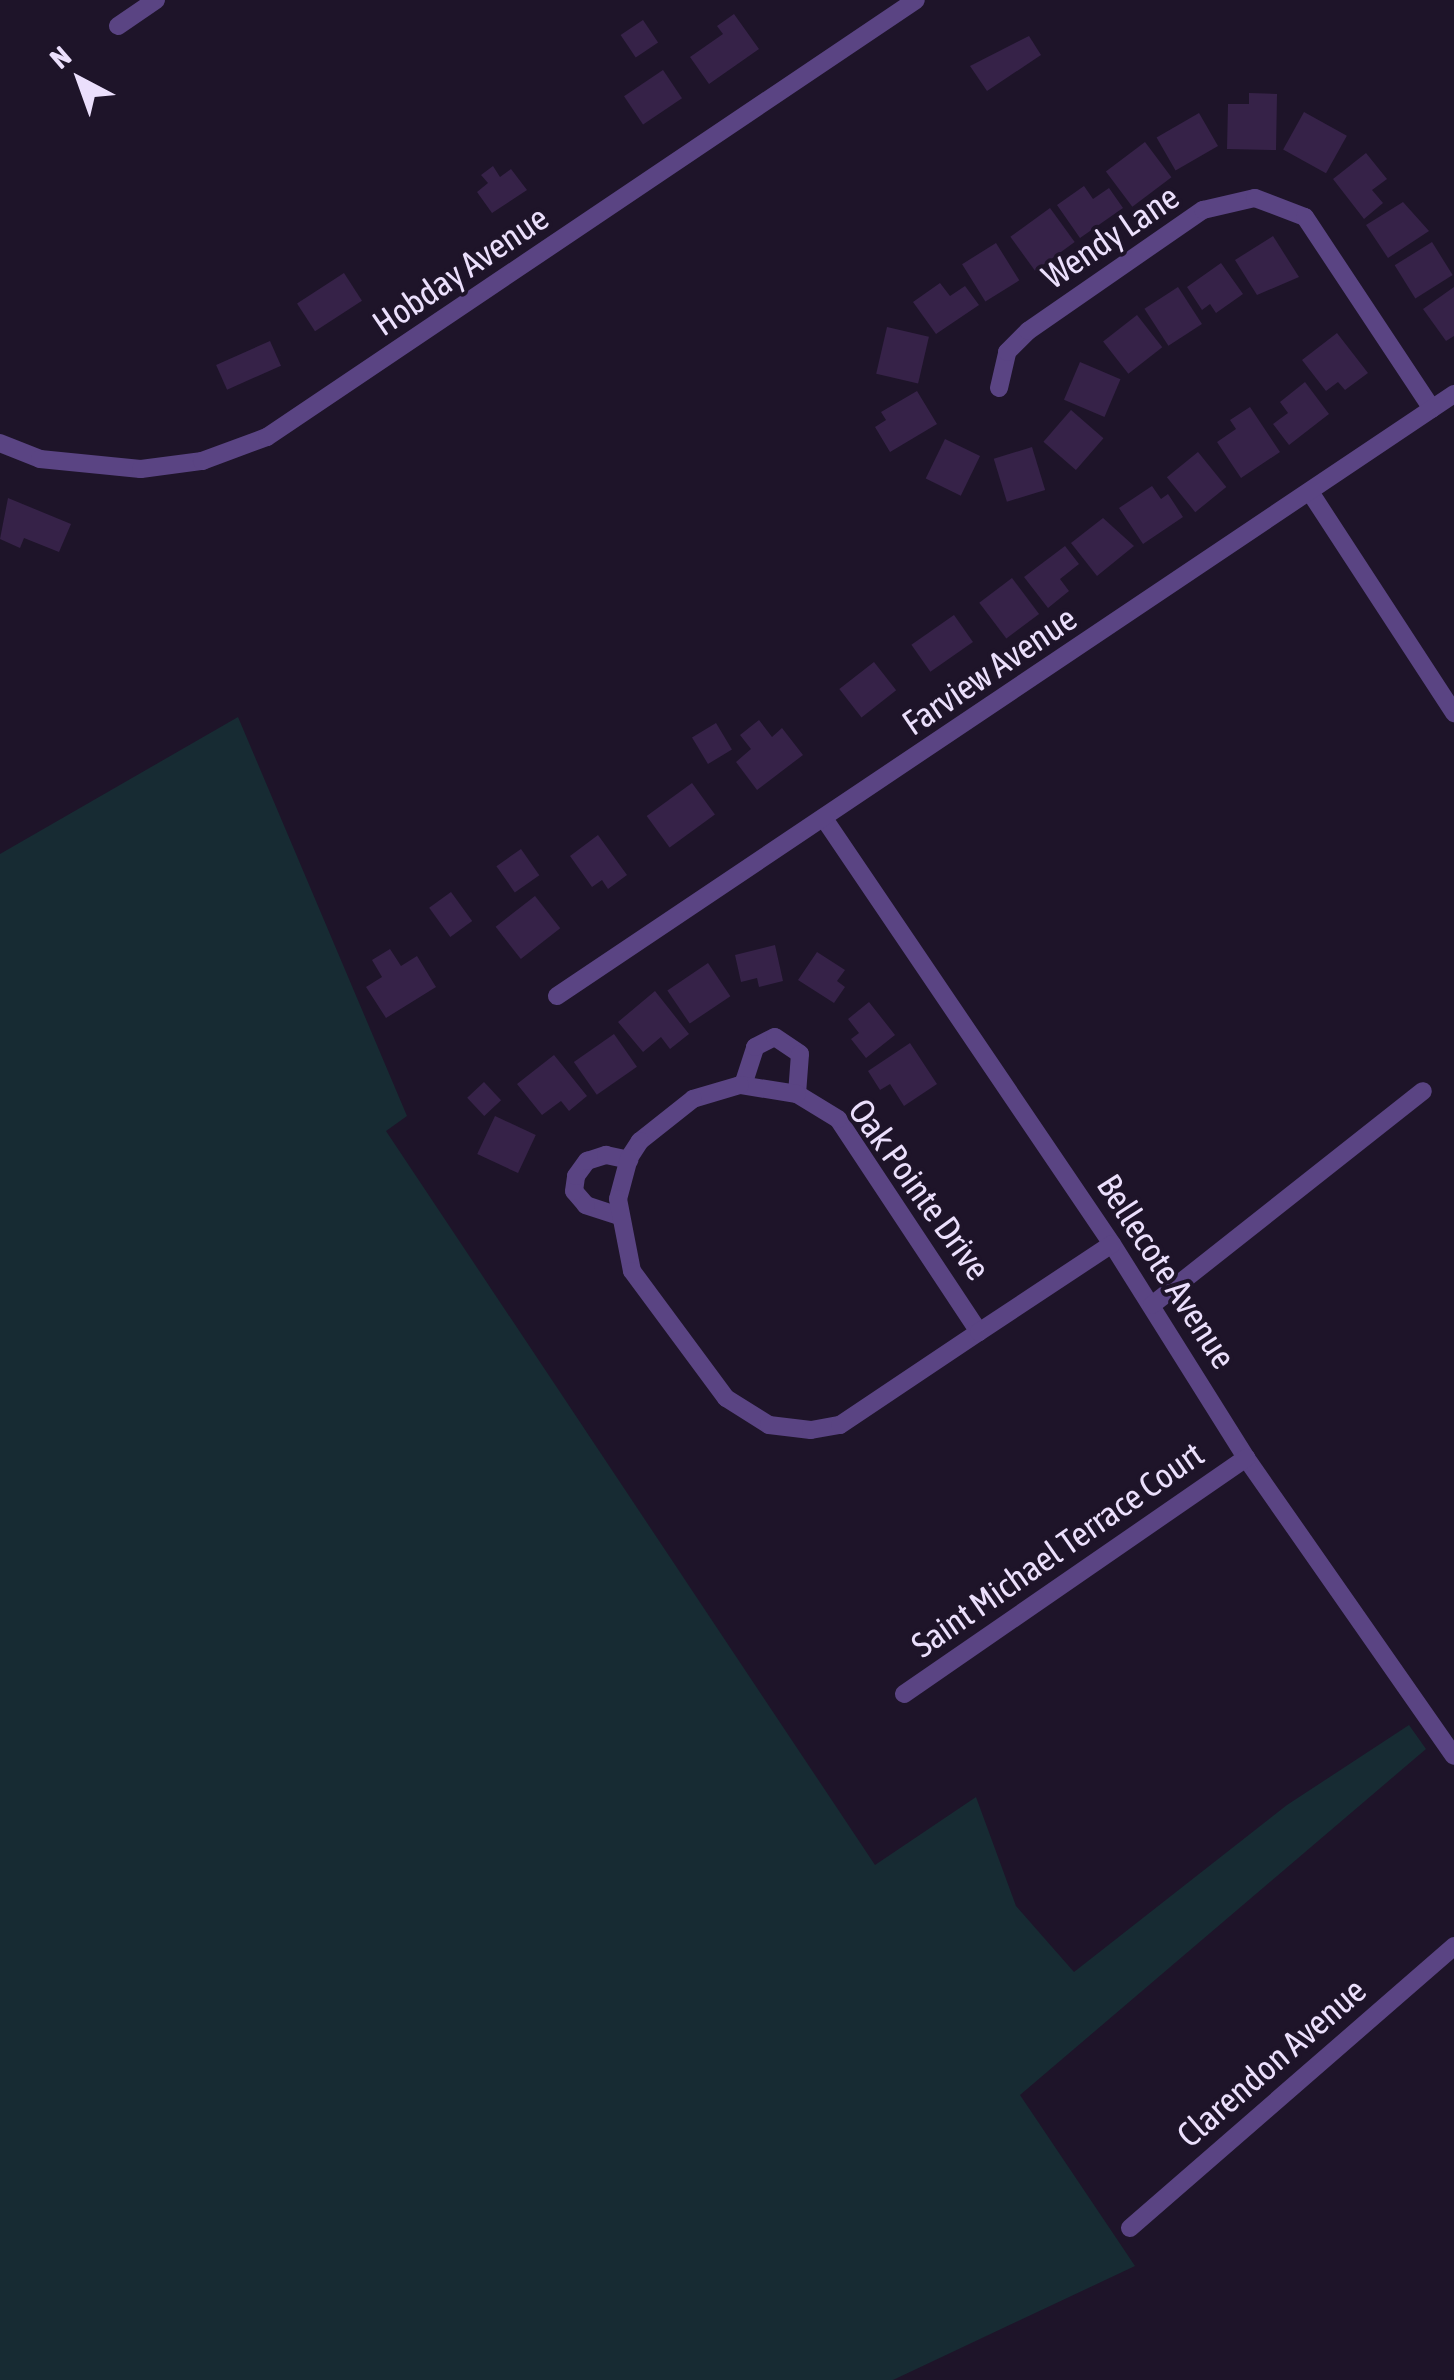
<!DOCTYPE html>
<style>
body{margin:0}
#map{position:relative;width:1454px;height:2380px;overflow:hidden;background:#1e1429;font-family:"Asap Condensed",sans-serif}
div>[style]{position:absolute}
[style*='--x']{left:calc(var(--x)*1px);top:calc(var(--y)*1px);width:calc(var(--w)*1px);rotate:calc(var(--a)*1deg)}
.green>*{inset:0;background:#172b33}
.building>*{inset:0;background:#362248;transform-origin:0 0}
.street>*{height:18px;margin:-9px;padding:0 9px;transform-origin:9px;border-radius:9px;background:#5a4483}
span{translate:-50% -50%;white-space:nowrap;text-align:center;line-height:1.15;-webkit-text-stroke:8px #1e1429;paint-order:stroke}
.street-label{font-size:35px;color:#ebdffc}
.north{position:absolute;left:30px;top:30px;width:100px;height:100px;-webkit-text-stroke:8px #1e1429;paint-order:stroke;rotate:319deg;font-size:28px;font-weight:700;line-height:40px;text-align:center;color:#ebdffc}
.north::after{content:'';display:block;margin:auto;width:35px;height:45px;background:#ebdffc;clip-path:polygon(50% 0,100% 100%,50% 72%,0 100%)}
</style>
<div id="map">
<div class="green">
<i style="clip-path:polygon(238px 717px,407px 1116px,386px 1131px,875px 1865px,976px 1797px,1016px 1906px,1074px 1972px,1287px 1805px,1409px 1725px,1426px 1749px,1020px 2095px,1135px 2266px,893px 2380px,0 2380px,0 854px)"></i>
</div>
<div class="building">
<i style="clip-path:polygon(734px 14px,759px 49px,709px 84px,690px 57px,723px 34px,717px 26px)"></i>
<i style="left:643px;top:20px;width:27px;height:27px;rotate:56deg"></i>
<i style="clip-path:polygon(1029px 36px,1041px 55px,987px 91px,970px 66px)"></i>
<i style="left:663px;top:70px;width:34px;height:47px;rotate:56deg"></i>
<i style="clip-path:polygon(1249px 93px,1277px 94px,1276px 150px,1227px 149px,1228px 104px,1249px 104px)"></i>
<i style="left:1304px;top:112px;width:49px;height:43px;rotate:29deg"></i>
<i style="left:1199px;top:113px;width:38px;height:49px;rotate:60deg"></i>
<i style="left:1145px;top:142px;width:44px;height:49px;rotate:53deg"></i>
<i style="clip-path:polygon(1366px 153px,1387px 179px,1372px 190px,1383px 203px,1364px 219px,1333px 179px)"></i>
<i style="clip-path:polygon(493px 166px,500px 177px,511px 169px,527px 190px,492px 213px,477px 192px,488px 183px,481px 175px)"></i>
<i style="clip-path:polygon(1084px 186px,1093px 199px,1109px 188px,1123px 208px,1080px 238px,1057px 205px)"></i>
<i style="clip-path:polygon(1403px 202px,1429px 231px,1388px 258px,1366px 225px)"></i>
<i style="left:1050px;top:208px;width:42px;height:49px;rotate:54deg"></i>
<i style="clip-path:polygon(1273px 236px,1299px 277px,1257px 295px,1235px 260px)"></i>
<i style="left:1432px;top:242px;width:39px;height:44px;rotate:58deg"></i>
<i style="left:996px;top:243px;width:44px;height:40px;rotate:58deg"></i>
<i style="clip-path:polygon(1221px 263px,1243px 294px,1216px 313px,1210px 304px,1202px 310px,1187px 287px)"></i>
<i style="left:344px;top:273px;width:33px;height:56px;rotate:57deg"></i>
<i style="clip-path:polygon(940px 283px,950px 296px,965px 286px,979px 305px,936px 334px,913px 302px)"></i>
<i style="left:1178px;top:287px;width:44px;height:40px;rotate:57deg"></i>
<i style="clip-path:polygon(1454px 287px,1454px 336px,1446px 341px,1423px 309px)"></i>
<i style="left:1137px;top:315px;width:41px;height:43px;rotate:52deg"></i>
<i style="left:887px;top:327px;width:43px;height:48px;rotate:13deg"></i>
<i style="clip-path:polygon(1337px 333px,1368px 373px,1345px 390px,1338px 382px,1326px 391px,1302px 360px)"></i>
<i style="left:270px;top:341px;width:27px;height:59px;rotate:66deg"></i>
<i style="left:1080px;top:362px;width:44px;height:41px;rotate:23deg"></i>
<i style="clip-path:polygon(1305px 382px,1329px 414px,1289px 445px,1273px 424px,1288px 413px,1280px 402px)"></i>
<i style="clip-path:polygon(917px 391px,937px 424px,890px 452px,875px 427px,886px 420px,881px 412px)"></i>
<i style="clip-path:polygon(1250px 407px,1280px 452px,1241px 478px,1217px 442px,1236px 429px,1230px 420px)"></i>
<i style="left:1071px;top:410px;width:43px;height:42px;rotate:41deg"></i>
<i style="left:945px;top:439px;width:39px;height:44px;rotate:26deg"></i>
<i style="left:1032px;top:447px;width:45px;height:40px;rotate:73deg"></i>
<i style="left:1198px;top:452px;width:45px;height:40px;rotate:51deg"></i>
<i style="clip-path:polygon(1152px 486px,1161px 499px,1168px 494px,1183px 517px,1143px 544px,1119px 508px)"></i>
<i style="clip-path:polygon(8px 498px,71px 524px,59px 552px,24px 538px,20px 548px,0 539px)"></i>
<i style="clip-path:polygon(1103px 518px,1134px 546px,1097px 576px,1071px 543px)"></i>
<i style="clip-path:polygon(1065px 546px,1079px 564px,1060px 579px,1069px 591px,1048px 608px,1024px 577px)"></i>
<i style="left:1012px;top:578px;width:45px;height:41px;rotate:53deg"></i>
<i style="left:954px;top:615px;width:33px;height:52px;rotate:55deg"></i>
<i style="left:874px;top:662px;width:36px;height:44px;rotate:52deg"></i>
<i style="clip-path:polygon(759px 720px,772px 737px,782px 728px,803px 755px,757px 790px,736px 762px,751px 749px,740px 735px)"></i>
<i style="left:716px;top:723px;width:31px;height:28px;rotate:59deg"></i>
<i style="left:692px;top:783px;width:39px;height:56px;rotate:54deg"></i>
<i style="clip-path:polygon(598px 835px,627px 875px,608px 889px,602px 880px,592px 887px,570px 856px)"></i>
<i style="left:521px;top:849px;width:32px;height:30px;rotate:55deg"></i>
<i style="left:451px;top:892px;width:36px;height:27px;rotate:54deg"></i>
<i style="left:535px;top:896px;width:41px;height:50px;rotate:52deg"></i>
<i style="clip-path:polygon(775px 945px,783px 981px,759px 987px,757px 978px,741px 982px,735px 955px)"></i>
<i style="clip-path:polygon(390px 949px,401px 966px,417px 956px,436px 987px,386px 1018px,366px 987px,382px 977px,372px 960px)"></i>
<i style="clip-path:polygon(817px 952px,845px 970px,837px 981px,845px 987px,834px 1003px,798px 980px)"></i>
<i style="left:708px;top:963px;width:40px;height:49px;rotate:56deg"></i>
<i style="clip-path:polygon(655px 991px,689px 1034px,670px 1049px,661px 1037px,643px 1052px,618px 1022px)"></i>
<i style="clip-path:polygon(869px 1002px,895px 1035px,866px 1058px,851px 1039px,859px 1033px,848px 1019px)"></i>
<i style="left:614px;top:1034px;width:40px;height:49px;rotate:55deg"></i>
<i style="clip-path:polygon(910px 1043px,937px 1084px,904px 1106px,890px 1084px,880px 1090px,868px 1071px)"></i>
<i style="clip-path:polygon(554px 1055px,587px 1096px,569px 1111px,561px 1101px,542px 1115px,517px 1084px)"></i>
<i style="left:484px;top:1082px;width:25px;height:23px;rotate:47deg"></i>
<i style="left:495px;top:1116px;width:45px;height:42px;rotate:25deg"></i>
</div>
<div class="street">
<i style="--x:118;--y:26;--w:46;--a:-34.4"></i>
<i style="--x:999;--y:388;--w:37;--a:-77"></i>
<i style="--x:1007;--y:352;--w:30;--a:-45"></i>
<i style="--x:1028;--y:331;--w:213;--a:-34.7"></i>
<i style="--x:1203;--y:210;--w:53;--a:-13"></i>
<i style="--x:1255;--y:198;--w:53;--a:20.8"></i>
<i style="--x:1305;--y:217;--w:230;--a:56.5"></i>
<i style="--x:0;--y:443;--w:43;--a:21.8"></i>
<i style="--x:40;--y:459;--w:101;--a:5.7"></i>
<i style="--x:141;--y:469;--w:62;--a:-7.5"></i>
<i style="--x:202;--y:461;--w:69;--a:-20.3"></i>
<i style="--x:267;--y:437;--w:782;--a:-33.95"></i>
<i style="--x:1310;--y:492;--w:264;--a:56.9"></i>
<i style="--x:825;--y:820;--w:512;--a:55.91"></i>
<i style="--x:1112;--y:1244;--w:252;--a:57.9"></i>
<i style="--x:1246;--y:1458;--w:363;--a:55.1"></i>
<i style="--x:557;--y:996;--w:1080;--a:-33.87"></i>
<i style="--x:743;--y:1085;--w:40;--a:-72"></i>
<i style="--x:755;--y:1047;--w:22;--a:-27"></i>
<i style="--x:775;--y:1037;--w:30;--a:34"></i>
<i style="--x:800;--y:1054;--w:40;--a:94.3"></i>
<i style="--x:619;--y:1216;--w:35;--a:-162"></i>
<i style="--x:586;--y:1205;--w:18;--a:-131"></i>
<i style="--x:574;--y:1191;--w:15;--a:-82"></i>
<i style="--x:576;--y:1176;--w:19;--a:-54"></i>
<i style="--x:587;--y:1161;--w:20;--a:-18"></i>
<i style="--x:606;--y:1155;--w:24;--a:12"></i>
<i style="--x:1152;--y:1305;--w:345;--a:-38.3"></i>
<i style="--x:979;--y:1332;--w:255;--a:-123.5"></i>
<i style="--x:838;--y:1119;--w:48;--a:-148.6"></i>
<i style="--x:797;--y:1094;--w:58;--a:-171"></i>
<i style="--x:740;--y:1085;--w:49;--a:163.4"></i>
<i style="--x:693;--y:1099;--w:68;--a:141.6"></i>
<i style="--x:640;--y:1141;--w:20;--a:123"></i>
<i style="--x:629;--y:1158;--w:42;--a:105"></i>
<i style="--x:618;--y:1199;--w:73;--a:79"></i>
<i style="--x:632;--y:1271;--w:158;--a:53.5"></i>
<i style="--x:726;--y:1398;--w:51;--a:32.1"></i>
<i style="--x:769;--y:1425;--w:42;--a:6.8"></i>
<i style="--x:811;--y:1430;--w:29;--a:-10"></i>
<i style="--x:840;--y:1425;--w:167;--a:-33.8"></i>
<i style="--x:979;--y:1332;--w:159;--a:-33.5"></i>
<i style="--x:904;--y:1694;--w:416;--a:-34.6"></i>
<i style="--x:1130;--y:2228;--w:430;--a:-41"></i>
</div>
<div class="street-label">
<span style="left:1110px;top:236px;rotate:-34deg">Wendy Lane</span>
<span style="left:460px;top:270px;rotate:-34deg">Hobday Avenue</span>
<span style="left:989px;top:670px;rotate:-34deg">Farview Avenue</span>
<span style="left:920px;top:1189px;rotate:54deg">Oak Pointe Drive</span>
<span style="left:1167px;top:1271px;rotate:57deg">Bellecote Avenue</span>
<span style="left:1057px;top:1549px;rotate:-35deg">Saint Michael Terrace Court</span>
<span style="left:1271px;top:2062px;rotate:-41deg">Clarendon Avenue</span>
</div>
<div class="north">N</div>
</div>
